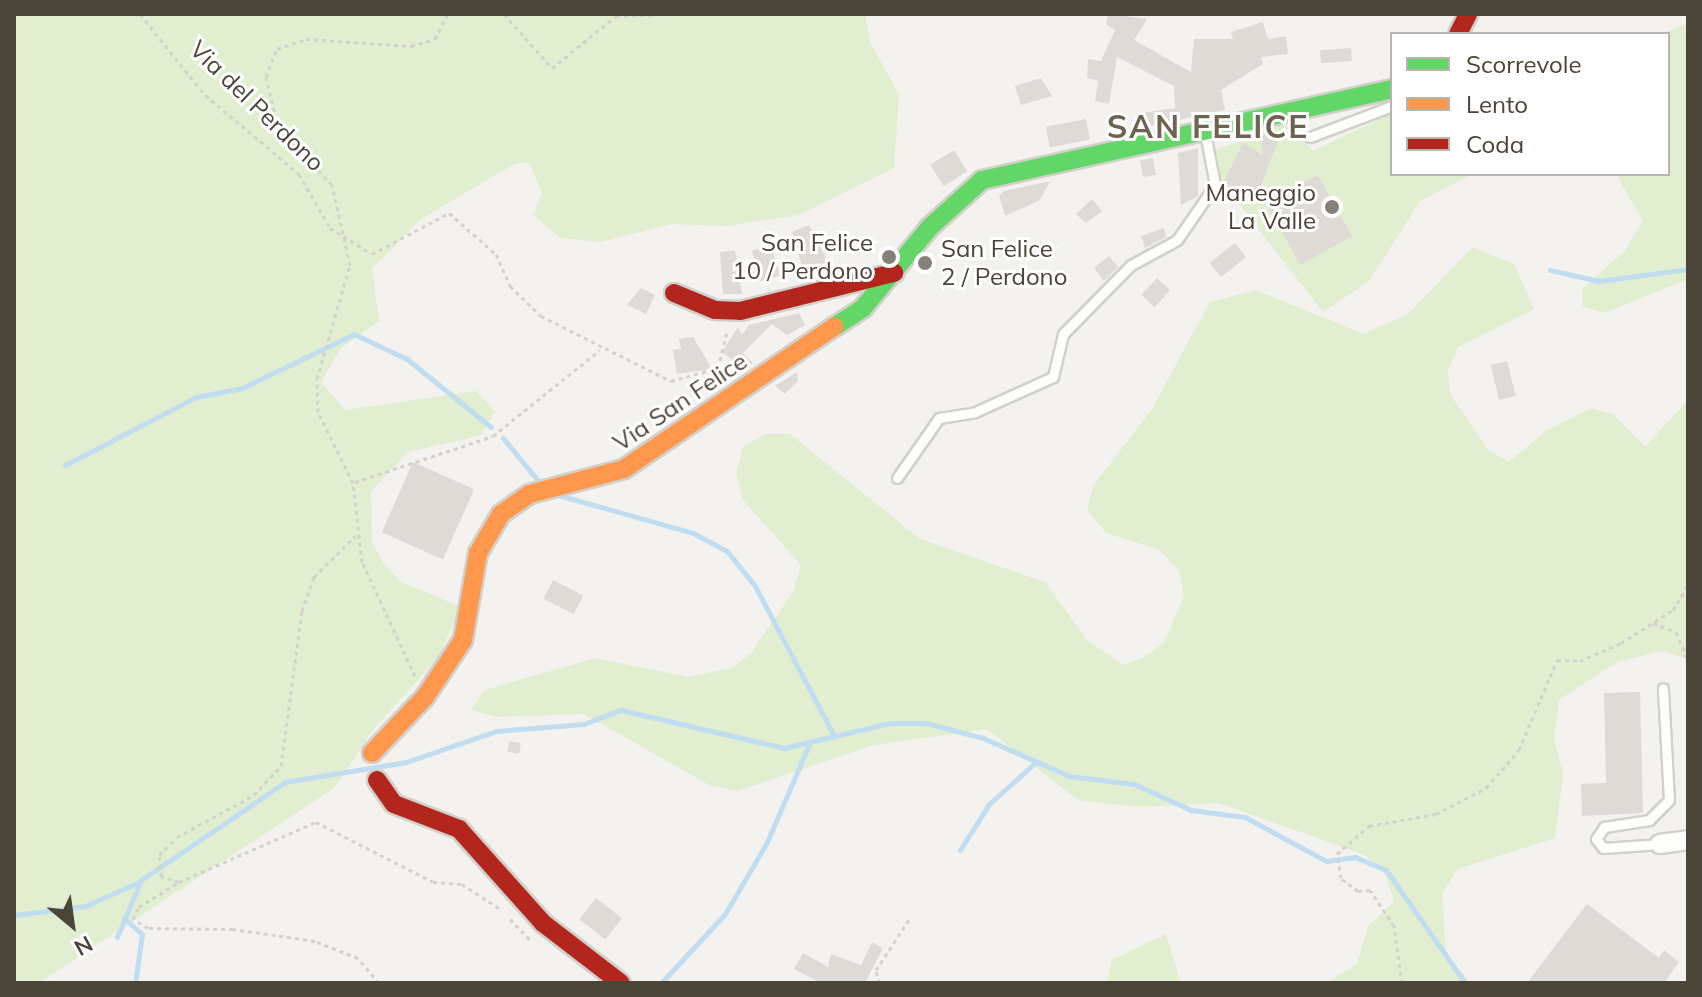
<!DOCTYPE html>
<style>
body{margin:0}
#map{position:relative;width:1702px;height:997px;overflow:hidden;background:#f4f2ee;font-family:Mulish,sans-serif}
div>[style]{position:absolute}
[style*='--x']{left:calc(var(--x)*1px);top:calc(var(--y)*1px);width:calc(var(--w)*1px);rotate:calc(var(--a)*1deg)}
.green>*{inset:0;background:#e1eecf}
.stream>*{height:5px;margin:-2.5px;padding:0 2.5px;transform-origin:2.5px;border-radius:2.5px;background:#c0ddf1}
.building>*{inset:0;background:#dedbd6;transform-origin:0 0}
.path>*{height:3px;margin-top:-1.5px;transform-origin:0;background:repeating-linear-gradient(90deg,#d3d2cc 0 4px,transparent 0 8px)}
.roads{filter:drop-shadow(2px 0 #d2d0cb) drop-shadow(-2px 0 #d2d0cb) drop-shadow(0 2px #d2d0cb) drop-shadow(0 -2px #d2d0cb)}
.lane>*{height:9px;margin:-4.5px;padding:0 4.5px;transform-origin:4.5px;border-radius:4.5px;background:#fdfdfc}
.street>*{height:18px;margin:-9px;padding:0 9px;transform-origin:9px;border-radius:9px;background:#fdfdfc}
.fast>*{height:18px;margin:-9px;padding:0 9px;transform-origin:9px;border-radius:9px;background:#63d668}
.slow>*{height:18px;margin:-9px;padding:0 9px;transform-origin:9px;border-radius:9px;background:#ff974d}
.jam>*{height:18px;margin:-9px;padding:0 9px;transform-origin:9px;border-radius:9px;background:#b3261e}
.dots>*{width:22px;height:22px;translate:-50% -50%;box-sizing:border-box;border:4px solid #fff;border-radius:50%}
span{translate:-50% -50%;white-space:nowrap;text-align:center;line-height:1.15;-webkit-text-stroke:6px #fff;paint-order:stroke}
.street-label{font-size:24px;color:#4b4439}
.poi-label{font-size:24px;color:#4b4439}
.right{translate:-100% -50%;text-align:right}
.left{translate:0 -50%;text-align:left}
.district-label{font-size:32px;color:#6e6250;font-weight:700;letter-spacing:2px}
.frame{position:absolute;inset:0;border:16px solid #4b4439;pointer-events:none}
.legend{position:absolute;left:1390px;top:32px;width:280px;height:144px;box-sizing:border-box;background:#fff;border:2px solid #b7b4b0;margin:0;padding:10px 14px;list-style:none;font-size:24px;color:#4b4439}
.legend li{display:flex;align-items:center;gap:16px;height:40px}
.legend b{width:40px;border:2px solid #b7b4b0}
.north{position:absolute;left:32px;top:885px;width:80px;height:80px;-webkit-text-stroke:6px #fff;paint-order:stroke;rotate:151deg;font-size:22px;font-weight:700;line-height:32px;text-align:center;color:#4b4439}
.north::after{content:'';display:block;margin:auto;width:28px;height:36px;background:#4b4439;clip-path:polygon(50% 0,100% 100%,50% 72%,0 100%)}
</style>
<div id="map">
<div class="green">
<i style="clip-path:polygon(14px 14px,865px 14px,870px 43px,899px 94px,894px 168px,799px 215px,727px 226px,672px 224px,600px 242px,561px 238px,533px 215px,542px 194px,530px 163px,516px 163px,421px 219px,372px 269px,379px 321px,340px 349px,321px 382px,345px 410px,476px 391px,495px 411px,481px 435px,408px 452px,371px 491px,372px 542px,383px 563px,401px 582px,461px 607px,438px 658px,373px 730px,334px 788px,39px 983px,14px 983px)"></i>
<i style="clip-path:polygon(1688px 23px,1688px 279px,1605px 313px,1583px 307px,1582px 289px,1625px 251px,1643px 221px,1616px 174px,1668px 174px,1668px 34px,1661px 34px)"></i>
<i style="clip-path:polygon(1392px 113px,1392px 174px,1473px 174px,1420px 201px,1369px 281px,1323px 312px,1218px 177px,1211px 152px,1242px 140px,1249px 128px,1283px 122px,1313px 151px)"></i>
<i style="clip-path:polygon(1473px 247px,1514px 264px,1534px 309px,1458px 347px,1448px 370px,1450px 394px,1489px 451px,1509px 462px,1547px 430px,1591px 408px,1613px 414px,1645px 447px,1688px 400px,1688px 659px,1661px 651px,1617px 662px,1559px 700px,1554px 737px,1563px 775px,1555px 838px,1458px 869px,1442px 893px,1446px 954px,1470px 983px,1327px 983px,1357px 964px,1368px 926px,1394px 902px,1386px 875px,1365px 855px,1219px 803px,1134px 807px,1078px 800px,987px 729px,874px 745px,737px 791px,709px 785px,584px 714px,498px 717px,471px 710px,485px 690px,596px 658px,688px 677px,732px 668px,751px 653px,793px 592px,801px 565px,743px 500px,736px 473px,743px 447px,765px 434px,790px 434px,920px 539px,1045px 582px,1087px 640px,1123px 665px,1145px 657px,1164px 642px,1184px 597px,1179px 571px,1160px 550px,1106px 533px,1087px 510px,1093px 486px,1152px 409px,1210px 302px,1256px 290px,1363px 334px,1407px 315px)"></i>
<i style="clip-path:polygon(1166px 934px,1181px 983px,1107px 983px,1112px 960px)"></i>
</div>
<div class="stream">
<i style="--x:1550;--y:270;--w:50;--a:12.7"></i>
<i style="--x:1599;--y:281;--w:90;--a:-7.7"></i>
<i style="--x:503;--y:438;--w:58;--a:50.6"></i>
<i style="--x:65;--y:465;--w:148;--a:-27.4"></i>
<i style="--x:196;--y:397;--w:47;--a:-11.1"></i>
<i style="--x:242;--y:388;--w:124;--a:-25.7"></i>
<i style="--x:354;--y:334;--w:59;--a:25.3"></i>
<i style="--x:407;--y:359;--w:108;--a:39"></i>
<i style="--x:558;--y:495;--w:140;--a:15.7"></i>
<i style="--x:693;--y:533;--w:38;--a:28"></i>
<i style="--x:727;--y:551;--w:45;--a:51.3"></i>
<i style="--x:755;--y:586;--w:167;--a:62.2"></i>
<i style="--x:960;--y:850;--w:54;--a:-57.8"></i>
<i style="--x:989;--y:804;--w:63;--a:-41.8"></i>
<i style="--x:14;--y:915;--w:72;--a:-7.2"></i>
<i style="--x:85;--y:906;--w:59;--a:-24"></i>
<i style="--x:124;--y:918;--w:24;--a:42"></i>
<i style="--x:142;--y:934;--w:49;--a:98.1"></i>
<i style="--x:117;--y:937;--w:62;--a:-67.2"></i>
<i style="--x:141;--y:880;--w:174;--a:-34.2"></i>
<i style="--x:285;--y:782;--w:123;--a:-9.4"></i>
<i style="--x:406;--y:762;--w:95;--a:-19"></i>
<i style="--x:496;--y:731;--w:88;--a:-4.5"></i>
<i style="--x:584;--y:724;--w:40;--a:-21"></i>
<i style="--x:621;--y:710;--w:167;--a:13.1"></i>
<i style="--x:784;--y:748;--w:109;--a:-13.3"></i>
<i style="--x:890;--y:723;--w:36;--a:0"></i>
<i style="--x:926;--y:723;--w:59;--a:14.7"></i>
<i style="--x:983;--y:738;--w:94;--a:23.8"></i>
<i style="--x:1069;--y:776;--w:65;--a:7"></i>
<i style="--x:1134;--y:784;--w:63;--a:24.5"></i>
<i style="--x:1191;--y:810;--w:54;--a:7.4"></i>
<i style="--x:1245;--y:817;--w:92;--a:28.5"></i>
<i style="--x:1326;--y:861;--w:29;--a:-8"></i>
<i style="--x:1355;--y:857;--w:34;--a:23"></i>
<i style="--x:1386;--y:870;--w:138;--a:55"></i>
<i style="--x:661;--y:983;--w:94;--a:-47.2"></i>
<i style="--x:725;--y:914;--w:83;--a:-59.7"></i>
<i style="--x:767;--y:842;--w:109;--a:-66.7"></i>
</div>
<div class="building">
<i style="clip-path:polygon(1108px 14px,1147px 19px,1134px 40px,1191px 72px,1194px 39px,1233px 39px,1231px 32px,1263px 22px,1268px 39px,1286px 36px,1288px 54px,1261px 57px,1263px 64px,1221px 90px,1225px 110px,1142px 128px,1141px 113px,1175px 108px,1174px 86px,1117px 57px,1109px 104px,1095px 101px,1098px 81px,1087px 78px,1088px 59px,1101px 61px,1115px 30px,1106px 24px)"></i>
<i style="left:1351px;top:48px;width:13px;height:31px;rotate:86deg"></i>
<i style="clip-path:polygon(1041px 78px,1052px 96px,1021px 105px,1015px 86px)"></i>
<i style="left:1086px;top:119px;width:21px;height:41px;rotate:79deg"></i>
<i style="clip-path:polygon(1282px 130px,1261px 185px,1253px 194px,1241px 184px,1235px 194px,1224px 181px,1243px 143px,1263px 155px,1260px 135px)"></i>
<i style="clip-path:polygon(1198px 148px,1198px 196px,1181px 205px,1178px 153px)"></i>
<i style="left:954px;top:150px;width:25px;height:28px;rotate:58deg"></i>
<i style="left:1153px;top:158px;width:17px;height:13px;rotate:80deg"></i>
<i style="left:1318px;top:175px;width:70px;height:59px;rotate:61deg"></i>
<i style="clip-path:polygon(1050px 181px,1040px 200px,1005px 216px,999px 196px,1004px 191px)"></i>
<i style="clip-path:polygon(1092px 199px,1102px 211px,1086px 223px,1076px 214px)"></i>
<i style="clip-path:polygon(809px 225px,828px 262px,803px 269px,792px 232px)"></i>
<i style="clip-path:polygon(1164px 228px,1166px 237px,1145px 248px,1141px 236px)"></i>
<i style="left:1235px;top:243px;width:18px;height:32px;rotate:52deg"></i>
<i style="left:771px;top:245px;width:32px;height:20px;rotate:74deg"></i>
<i style="clip-path:polygon(735px 250px,742px 294px,723px 294px,720px 252px)"></i>
<i style="clip-path:polygon(1109px 256px,1118px 267px,1104px 281px,1094px 268px)"></i>
<i style="left:1157px;top:278px;width:18px;height:23px;rotate:43deg"></i>
<i style="clip-path:polygon(641px 288px,655px 295px,646px 314px,627px 305px)"></i>
<i style="clip-path:polygon(799px 313px,805px 325px,787px 335px,772px 324px,743px 353px,753px 363px,744px 369px,722px 352px,738px 327px,742px 335px,749px 325px)"></i>
<i style="clip-path:polygon(693px 337px,712px 369px,677px 374px,673px 350px,681px 349px,679px 339px)"></i>
<i style="left:1507px;top:361px;width:36px;height:17px;rotate:76deg"></i>
<i style="clip-path:polygon(797px 372px,798px 381px,785px 394px,775px 386px)"></i>
<i style="left:413px;top:462px;width:67px;height:77px;rotate:24deg"></i>
<i style="left:553px;top:580px;width:34px;height:21px;rotate:27deg"></i>
<i style="clip-path:polygon(1640px 692px,1643px 813px,1582px 816px,1581px 784px,1606px 783px,1604px 693px)"></i>
<i style="left:509px;top:741px;width:12px;height:11px;rotate:9deg"></i>
<i style="left:596px;top:898px;width:33px;height:27px;rotate:38deg"></i>
<i style="clip-path:polygon(1587px 904px,1659px 958px,1664px 950px,1679px 962px,1664px 983px,1527px 983px)"></i>
<i style="clip-path:polygon(872px 942px,883px 948px,865px 983px,821px 983px,794px 969px,803px 953px,828px 967px,831px 954px,861px 965px)"></i>
</div>
<div class="path">
<i style="--x:140;--y:14;--w:104;--a:51.3"></i>
<i style="--x:205;--y:95;--w:123;--a:40"></i>
<i style="--x:299;--y:174;--w:62;--a:60.1"></i>
<i style="--x:330;--y:228;--w:49;--a:31.8"></i>
<i style="--x:372;--y:254;--w:87;--a:-28"></i>
<i style="--x:449;--y:213;--w:62;--a:41.1"></i>
<i style="--x:496;--y:254;--w:35;--a:66"></i>
<i style="--x:510;--y:286;--w:43;--a:44.1"></i>
<i style="--x:541;--y:316;--w:145;--a:26.6"></i>
<i style="--x:671;--y:381;--w:49;--a:-15.5"></i>
<i style="--x:718;--y:368;--w:37;--a:-76"></i>
<i style="--x:504;--y:14;--w:72;--a:48.4"></i>
<i style="--x:552;--y:68;--w:82;--a:-39.1"></i>
<i style="--x:616;--y:16;--w:50;--a:-2.3"></i>
<i style="--x:355;--y:482;--w:145;--a:-18.4"></i>
<i style="--x:493;--y:436;--w:137;--a:-38.8"></i>
<i style="--x:1653;--y:623;--w:25;--a:21"></i>
<i style="--x:1676;--y:632;--w:30;--a:67"></i>
<i style="--x:415;--y:676;--w:126;--a:-114.9"></i>
<i style="--x:362;--y:562;--w:80;--a:-96.5"></i>
<i style="--x:353;--y:483;--w:79;--a:-116.2"></i>
<i style="--x:318;--y:412;--w:33;--a:-92"></i>
<i style="--x:317;--y:379;--w:119;--a:-73.9"></i>
<i style="--x:350;--y:265;--w:82;--a:-102.7"></i>
<i style="--x:332;--y:185;--w:79;--a:-133"></i>
<i style="--x:278;--y:127;--w:51;--a:-103.5"></i>
<i style="--x:266;--y:77;--w:30;--a:-69"></i>
<i style="--x:277;--y:49;--w:31;--a:-19"></i>
<i style="--x:306;--y:39;--w:105;--a:3.8"></i>
<i style="--x:411;--y:46;--w:25;--a:-16"></i>
<i style="--x:435;--y:39;--w:28;--a:-63"></i>
<i style="--x:179;--y:882;--w:19;--a:-162"></i>
<i style="--x:161;--y:876;--w:21;--a:-95"></i>
<i style="--x:159;--y:855;--w:25;--a:-45"></i>
<i style="--x:177;--y:837;--w:88;--a:-28.6"></i>
<i style="--x:254;--y:795;--w:40;--a:-47"></i>
<i style="--x:281;--y:766;--w:156;--a:-82.3"></i>
<i style="--x:302;--y:611;--w:36;--a:-71"></i>
<i style="--x:314;--y:577;--w:58;--a:-45"></i>
<i style="--x:510;--y:919;--w:28;--a:46"></i>
<i style="--x:379;--y:983;--w:33;--a:-130"></i>
<i style="--x:358;--y:958;--w:46;--a:-158.4"></i>
<i style="--x:315;--y:941;--w:83;--a:-171.7"></i>
<i style="--x:233;--y:929;--w:85;--a:-179.3"></i>
<i style="--x:148;--y:928;--w:17;--a:-149"></i>
<i style="--x:133;--y:919;--w:13;--a:-63"></i>
<i style="--x:139;--y:907;--w:47;--a:-32"></i>
<i style="--x:179;--y:882;--w:150;--a:-23.7"></i>
<i style="--x:316;--y:822;--w:131;--a:27.1"></i>
<i style="--x:433;--y:882;--w:29;--a:4"></i>
<i style="--x:462;--y:884;--w:48;--a:33"></i>
<i style="--x:879;--y:983;--w:13;--a:-103"></i>
<i style="--x:876;--y:970;--w:62;--a:-56.8"></i>
<i style="--x:1402;--y:983;--w:58;--a:-98"></i>
<i style="--x:1394;--y:926;--w:43;--a:-123.7"></i>
<i style="--x:1370;--y:890;--w:12;--a:175"></i>
<i style="--x:1358;--y:891;--w:21;--a:-143"></i>
<i style="--x:1341;--y:878;--w:24;--a:-99"></i>
<i style="--x:1337;--y:854;--w:43;--a:-41.2"></i>
<i style="--x:1369;--y:826;--w:68;--a:-10.2"></i>
<i style="--x:1436;--y:814;--w:56;--a:-27.5"></i>
<i style="--x:1486;--y:788;--w:50;--a:-49"></i>
<i style="--x:1519;--y:750;--w:98;--a:-67.1"></i>
<i style="--x:1557;--y:660;--w:23;--a:2"></i>
<i style="--x:1580;--y:661;--w:45;--a:-23.7"></i>
<i style="--x:1621;--y:643;--w:62;--a:-32.4"></i>
<i style="--x:1673;--y:610;--w:29;--a:-59"></i>
</div>
<div class="roads">
<div class="lane">
<i style="--x:1310;--y:137;--w:88;--a:-20.7"></i>
<i style="--x:897;--y:478;--w:73;--a:-55"></i>
<i style="--x:939;--y:418;--w:36;--a:-9"></i>
<i style="--x:975;--y:412;--w:85;--a:-24.2"></i>
<i style="--x:1053;--y:377;--w:44;--a:-76.9"></i>
<i style="--x:1063;--y:334;--w:97;--a:-45.4"></i>
<i style="--x:1131;--y:265;--w:52;--a:-28.5"></i>
<i style="--x:1177;--y:240;--w:67;--a:-55.4"></i>
<i style="--x:1215;--y:185;--w:53;--a:-100.9"></i>
<i style="--x:1660;--y:844;--w:57;--a:176"></i>
<i style="--x:1603;--y:848;--w:11;--a:-128"></i>
<i style="--x:1596;--y:839;--w:14;--a:-56"></i>
<i style="--x:1604;--y:827;--w:46;--a:-8.8"></i>
<i style="--x:1649;--y:820;--w:28;--a:-45"></i>
<i style="--x:1669;--y:800;--w:112;--a:-93.1"></i>
</div>
<div class="street">
<i style="--x:1660;--y:844;--w:28;--a:-8"></i>
</div>
<div class="fast">
<i style="--x:834;--y:327;--w:35;--a:-33"></i>
<i style="--x:863;--y:308;--w:105;--a:-50.4"></i>
<i style="--x:930;--y:227;--w:70;--a:-42.1"></i>
<i style="--x:982;--y:180;--w:420;--a:-12.5"></i>
</div>
<div class="slow">
<i style="--x:372;--y:753;--w:77;--a:-46.6"></i>
<i style="--x:425;--y:697;--w:69;--a:-56.3"></i>
<i style="--x:463;--y:640;--w:88;--a:-80.2"></i>
<i style="--x:478;--y:553;--w:45;--a:-59.5"></i>
<i style="--x:501;--y:514;--w:35;--a:-35"></i>
<i style="--x:530;--y:494;--w:97;--a:-14.9"></i>
<i style="--x:624;--y:469;--w:254;--a:-34.1"></i>
</div>
<div class="jam">
<i style="--x:1458;--y:34;--w:22;--a:-63"></i>
<i style="--x:674;--y:293;--w:44;--a:22.5"></i>
<i style="--x:715;--y:310;--w:25;--a:2"></i>
<i style="--x:740;--y:311;--w:159;--a:-13.9"></i>
<i style="--x:377;--y:780;--w:29;--a:55"></i>
<i style="--x:394;--y:804;--w:70;--a:21"></i>
<i style="--x:459;--y:829;--w:126;--a:48.2"></i>
<i style="--x:543;--y:923;--w:98;--a:37.6"></i>
</div>
</div>
<div class="dots">
<i style="left:1332px;top:207px;background:#868178"></i>
<i style="left:889px;top:257px;background:#868178"></i>
<i style="left:925px;top:263px;background:#868178"></i>
</div>
<div class="street-label">
<span style="left:257px;top:106px;rotate:44deg">Via del Perdono</span>
<span style="left:680px;top:402px;rotate:-34deg">Via San Felice</span>
</div>
<div class="poi-label">
<span class="right" style="left:1316px;top:207px">Maneggio<br>La Valle</span>
<span class="right" style="left:873px;top:257px">San Felice<br>10 / Perdono</span>
<span class="left" style="left:941px;top:263px">San Felice<br>2 / Perdono</span>
</div>
<div class="district-label">
<span style="left:1208px;top:126px">SAN FELICE</span>
</div>
<div class="frame"></div>
<ul class="legend">
<li><b style="height:10px;background:#63d668"></b>Scorrevole</li>
<li><b style="height:10px;background:#ff974d"></b>Lento</li>
<li><b style="height:10px;background:#b3261e"></b>Coda</li>
</ul>
<div class="north">N</div>
</div>
